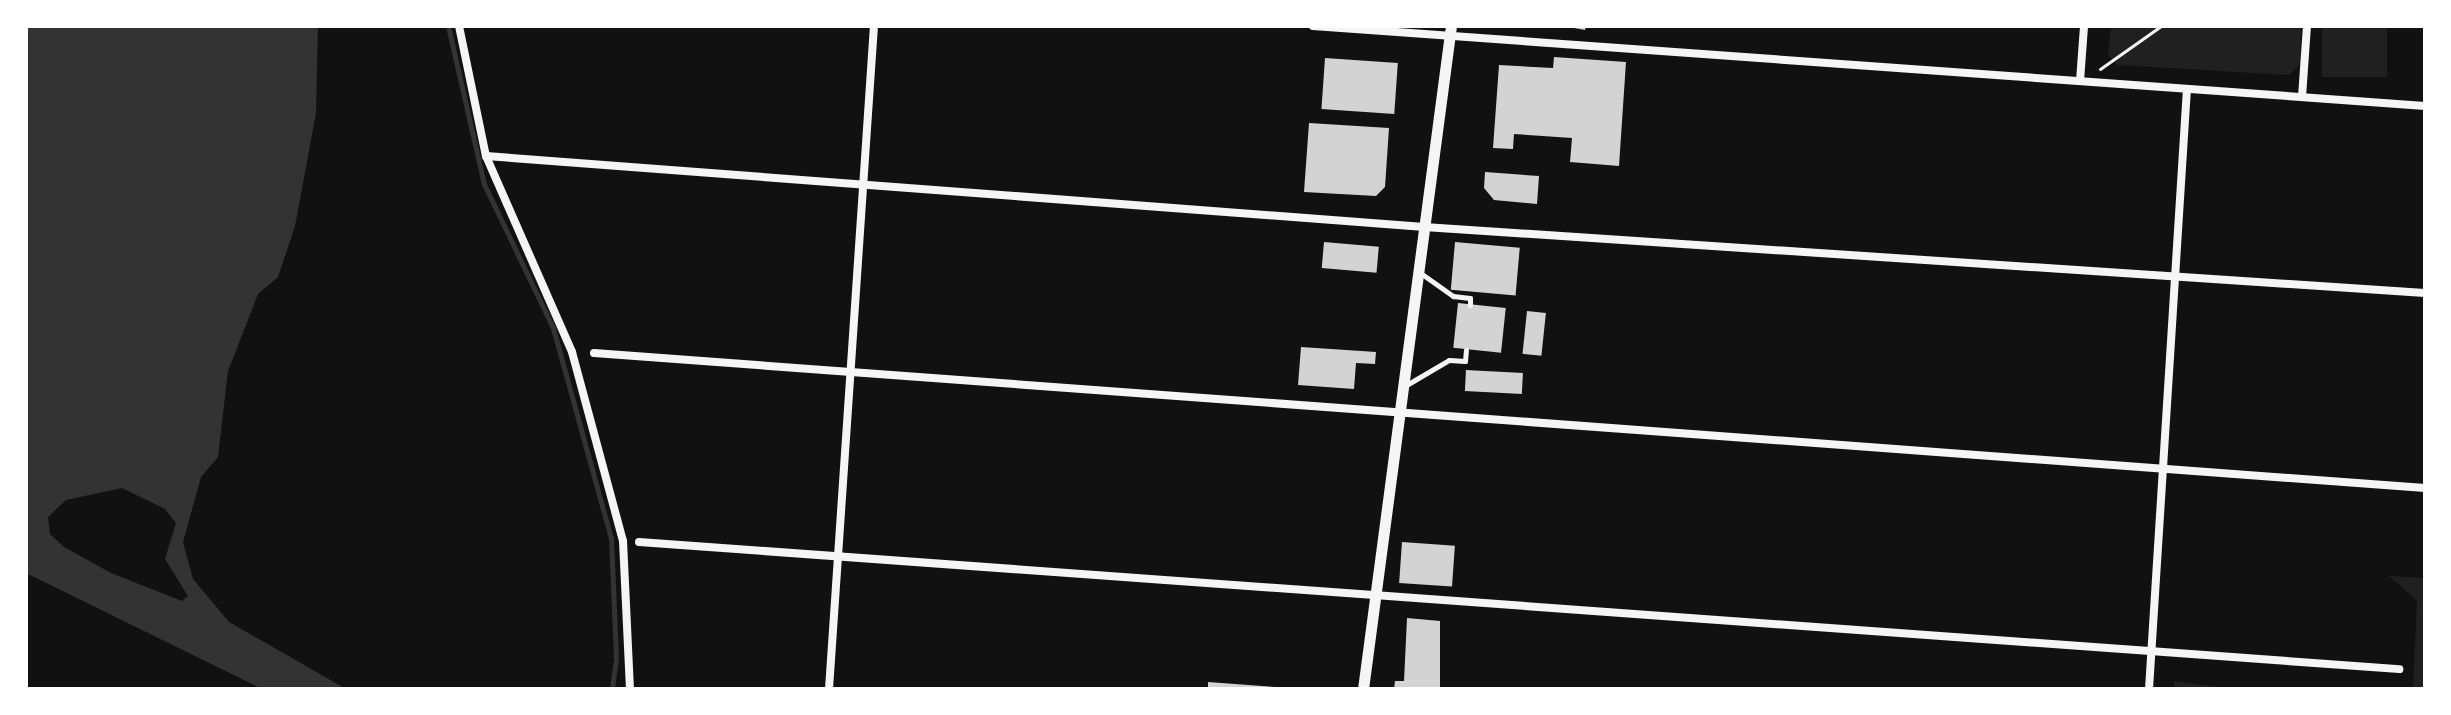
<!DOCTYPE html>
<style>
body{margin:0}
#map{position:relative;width:2451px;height:715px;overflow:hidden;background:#111;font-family:Signika,sans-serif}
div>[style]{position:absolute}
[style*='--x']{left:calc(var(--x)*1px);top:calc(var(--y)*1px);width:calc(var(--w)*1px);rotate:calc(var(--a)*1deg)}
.green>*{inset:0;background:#202020;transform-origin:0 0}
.water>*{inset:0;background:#333}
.stream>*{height:5px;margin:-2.5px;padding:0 2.5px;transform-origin:2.5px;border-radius:2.5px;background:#333}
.building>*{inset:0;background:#d3d3d3;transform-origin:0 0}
.path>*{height:3px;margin:-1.5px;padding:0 1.5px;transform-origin:1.5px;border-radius:1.5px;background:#f5f5f5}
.service>*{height:5px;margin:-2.5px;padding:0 2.5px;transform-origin:2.5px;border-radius:2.5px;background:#f5f5f5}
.minor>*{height:8px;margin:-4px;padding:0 4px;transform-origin:4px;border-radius:4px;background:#f5f5f5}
.tertiary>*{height:11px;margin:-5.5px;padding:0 5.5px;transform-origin:5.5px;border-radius:5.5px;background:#f5f5f5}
span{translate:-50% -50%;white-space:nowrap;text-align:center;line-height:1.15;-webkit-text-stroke:7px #fff;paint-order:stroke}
.frame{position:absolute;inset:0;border:28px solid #fff;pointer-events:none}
</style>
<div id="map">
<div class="green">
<i style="clip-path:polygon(2111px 26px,2301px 26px,2300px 64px,2289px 75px,2117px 65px,2108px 55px)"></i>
<i style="left:2322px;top:26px;width:65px;height:51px"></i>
<i style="clip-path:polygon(2389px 576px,2425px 578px,2425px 689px,2296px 689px,2413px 687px,2417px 601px)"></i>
<i style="clip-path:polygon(2174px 681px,2234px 689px,2174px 689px)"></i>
</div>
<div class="water">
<i style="clip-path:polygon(evenodd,26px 26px,318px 26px,316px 113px,295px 226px,278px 277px,258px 294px,228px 371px,218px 457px,201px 477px,183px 542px,193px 579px,229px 622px,346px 689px,262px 689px,26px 573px,26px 26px,122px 488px,165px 509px,176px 523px,165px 559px,188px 596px,182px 601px,111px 573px,64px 547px,50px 534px,48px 517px,66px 500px,122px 488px)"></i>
</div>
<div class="stream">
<i style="--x:448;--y:26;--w:162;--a:77.2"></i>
<i style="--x:484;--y:184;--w:160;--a:64.4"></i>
<i style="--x:553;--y:328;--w:218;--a:74.6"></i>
<i style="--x:611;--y:538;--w:121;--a:87.6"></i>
<i style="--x:616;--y:659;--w:30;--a:98"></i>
</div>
<div class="building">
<i style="clip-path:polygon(1563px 26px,1586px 26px,1585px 30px)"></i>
<i style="clip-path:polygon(1554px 57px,1626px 62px,1619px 166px,1570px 162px,1572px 138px,1514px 134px,1513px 149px,1493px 148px,1499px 65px,1553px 68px)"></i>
<i style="left:1325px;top:58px;width:73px;height:51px;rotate:4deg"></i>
<i style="clip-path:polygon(1309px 123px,1389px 128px,1385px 187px,1376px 196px,1304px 192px)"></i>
<i style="clip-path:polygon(1485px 172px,1539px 176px,1537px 204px,1494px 200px,1484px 188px)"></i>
<i style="left:1324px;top:242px;width:55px;height:26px;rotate:5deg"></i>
<i style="left:1455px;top:242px;width:65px;height:48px;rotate:5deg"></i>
<i style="left:1458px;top:303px;width:48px;height:45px;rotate:6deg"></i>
<i style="left:1527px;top:311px;width:19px;height:43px;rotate:6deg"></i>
<i style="clip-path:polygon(1301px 347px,1376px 352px,1375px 364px,1356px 363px,1354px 389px,1298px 385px)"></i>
<i style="left:1466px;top:370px;width:57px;height:21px;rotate:3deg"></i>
<i style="left:1402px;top:542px;width:53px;height:41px;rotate:4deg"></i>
<i style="clip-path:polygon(1407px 618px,1440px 621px,1440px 689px,1394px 689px,1395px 681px,1404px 681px)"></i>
<i style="clip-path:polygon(1208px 682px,1275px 687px,1275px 689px,1208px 689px)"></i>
</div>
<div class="path">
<i style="--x:2100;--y:69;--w:75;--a:-35.2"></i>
</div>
<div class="service">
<i style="--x:1419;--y:272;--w:42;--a:35.2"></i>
<i style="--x:1453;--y:296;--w:17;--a:7"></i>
<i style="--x:1470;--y:298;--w:7;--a:90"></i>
<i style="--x:1403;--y:387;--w:53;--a:-30.4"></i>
<i style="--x:1449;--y:360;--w:16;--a:4"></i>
<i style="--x:1465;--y:361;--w:11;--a:-85"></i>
</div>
<div class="minor">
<i style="--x:459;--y:26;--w:133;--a:78.3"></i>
<i style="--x:486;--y:156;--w:214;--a:66.3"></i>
<i style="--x:572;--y:352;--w:196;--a:74.9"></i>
<i style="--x:623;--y:541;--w:148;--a:87.3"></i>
<i style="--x:1313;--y:26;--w:1115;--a:4.11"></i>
<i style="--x:2080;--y:81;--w:55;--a:-85.8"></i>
<i style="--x:2302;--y:97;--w:71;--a:-86"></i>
<i style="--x:486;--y:156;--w:941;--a:4.33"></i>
<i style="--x:1424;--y:227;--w:1003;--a:3.77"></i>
<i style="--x:594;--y:353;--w:1836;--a:4.22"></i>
<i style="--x:639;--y:542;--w:1765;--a:4.13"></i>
<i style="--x:829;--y:689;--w:665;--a:-86.12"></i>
<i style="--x:2149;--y:689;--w:601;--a:-86.38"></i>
</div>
<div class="tertiary">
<i style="--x:1363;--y:689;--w:669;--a:-82.44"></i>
</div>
<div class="frame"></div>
</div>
